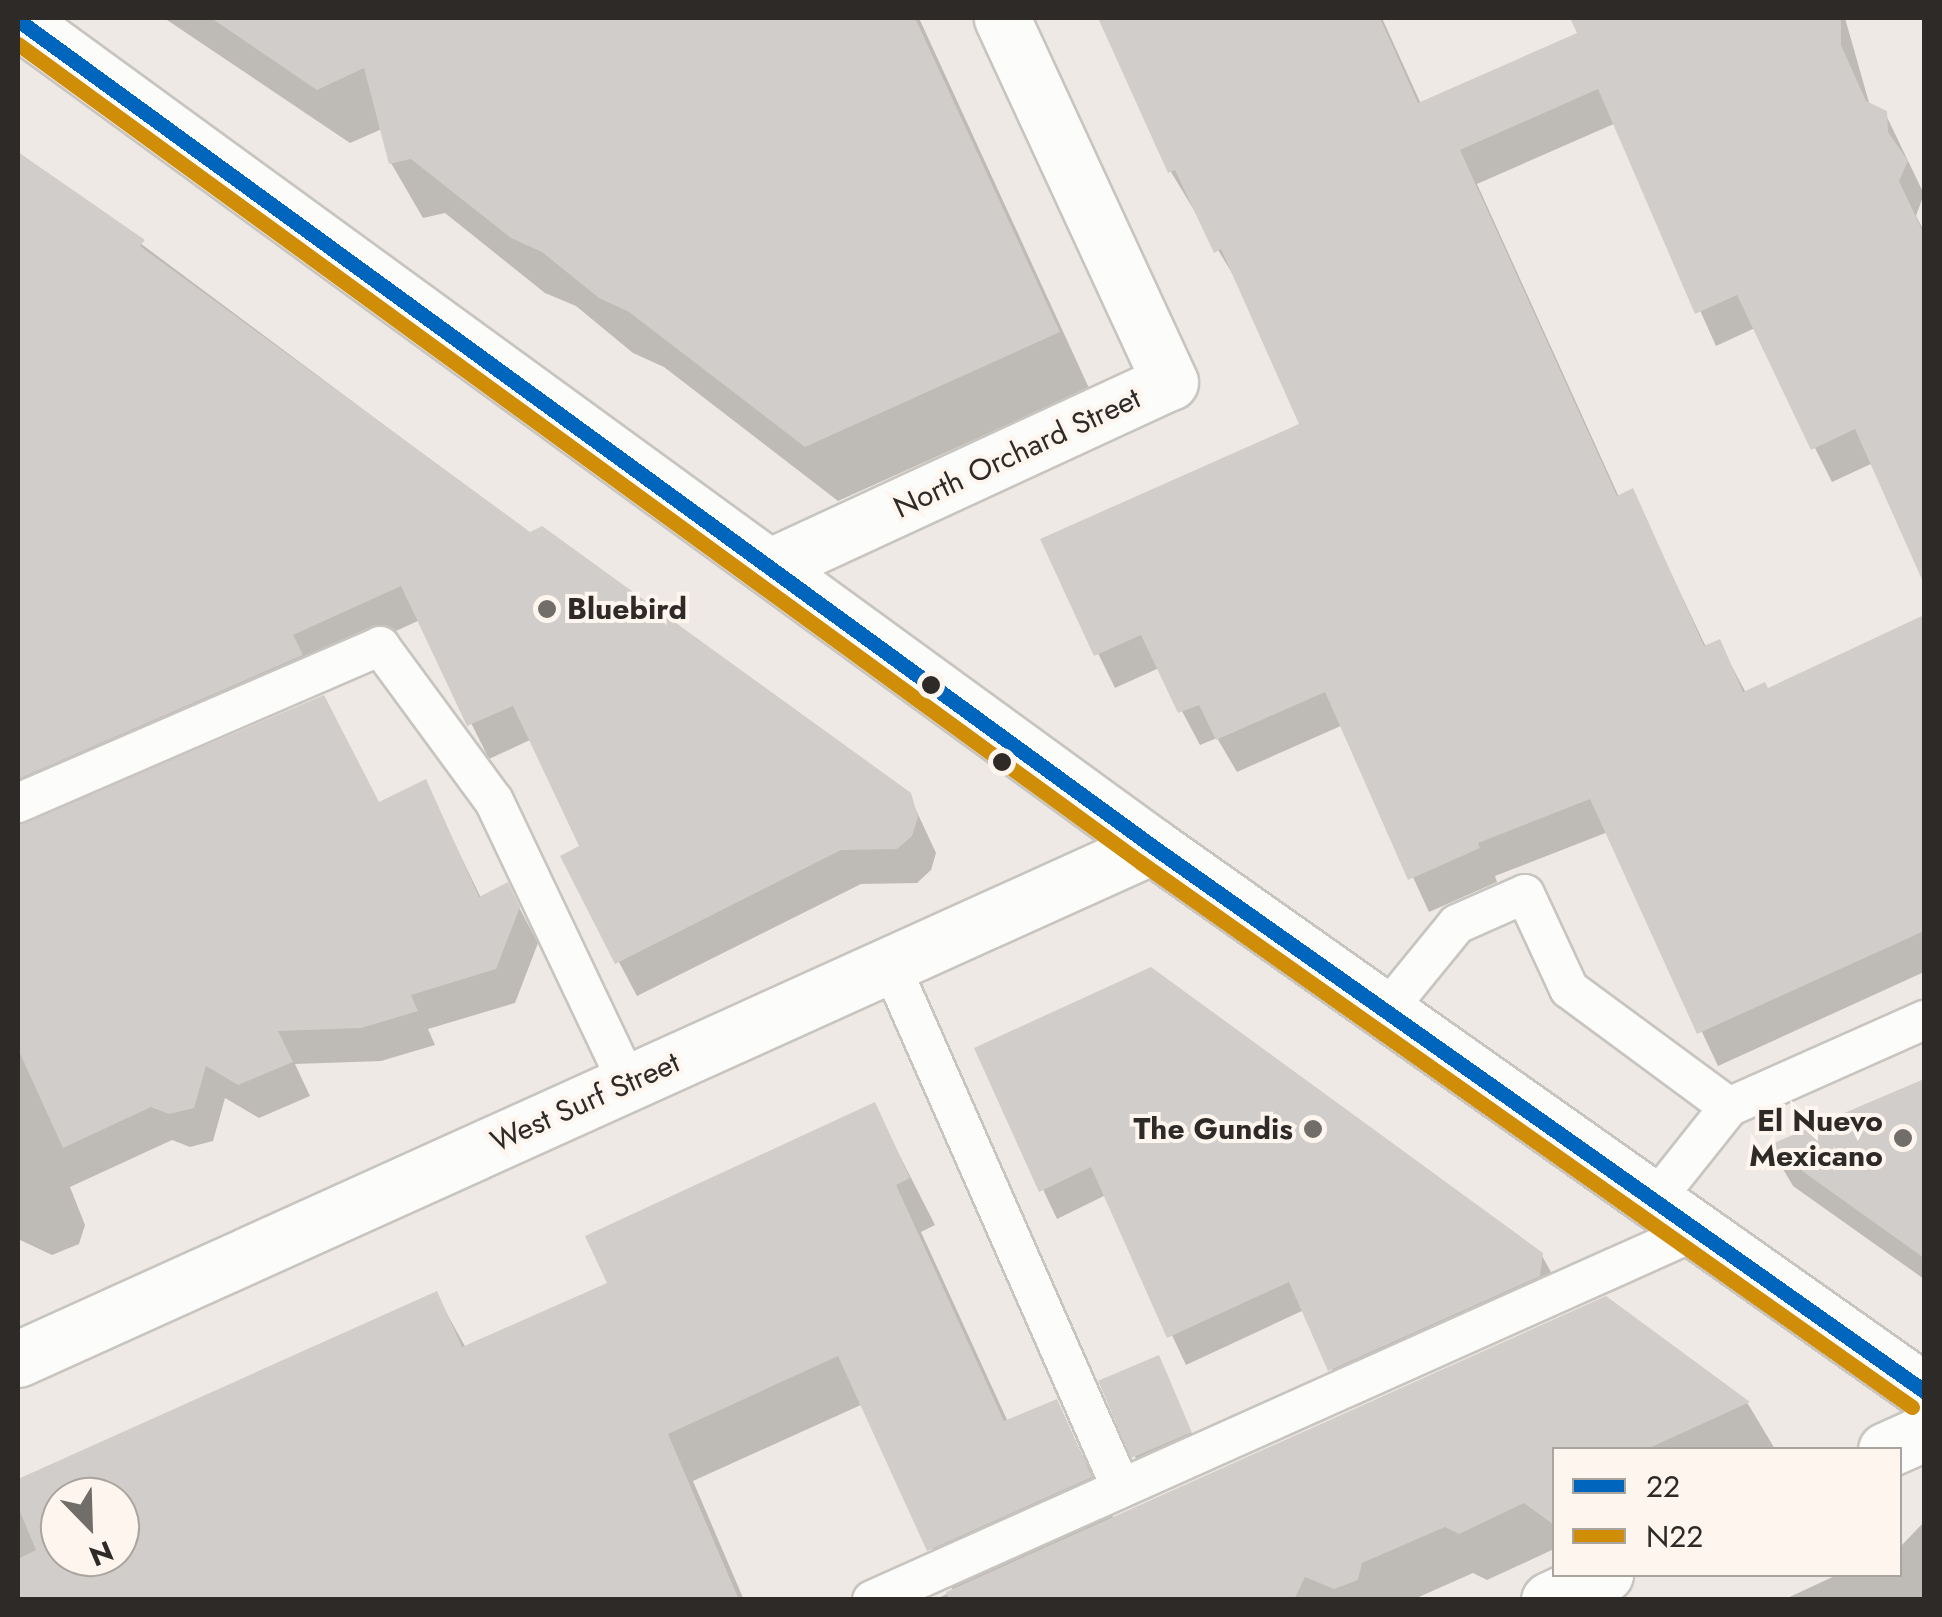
<!DOCTYPE html>
<style>
body{margin:0}
#map{position:relative;width:1942px;height:1617px;overflow:hidden;background:#eee9e4;font-family:Jost,sans-serif}
div>[style]{position:absolute}
[style*='--x']{left:calc(var(--x)*1px);top:calc(var(--y)*1px);width:calc(var(--w)*1px);rotate:calc(var(--a)*1deg)}
.shadow>*{inset:0;background:#0003}
.building>*{inset:0;background:#d1cdca;transform-origin:0 0}
.roads{filter:drop-shadow(2px 0 #c8c5c1) drop-shadow(-2px 0 #c8c5c1) drop-shadow(0 2px #c8c5c1) drop-shadow(0 -2px #c8c5c1)}
.lane>*{height:38px;margin:-19px;padding:0 19px;transform-origin:19px;border-radius:19px;background:#fcfcfb}
.street>*{height:55px;margin:-27.5px;padding:0 27.5px;transform-origin:27.5px;border-radius:27.5px;background:#fcfcfb}
.secondary>*{height:55px;margin:-27.5px;padding:0 27.5px;transform-origin:27.5px;border-radius:27.5px;background:#fcfcfb}
.bus-1>*{height:15px;margin:-7.5px;padding:0 7.5px;transform-origin:7.5px;border-radius:7.5px;background:#0065bd}
.bus-2>*{height:15px;margin:-7.5px;padding:0 7.5px;transform-origin:7.5px;border-radius:7.5px;background:#cf8d08}
.dots>*{width:28px;height:28px;translate:-50% -50%;box-sizing:border-box;border:5px solid #fef6ee;border-radius:50%}
span{translate:-50% -50%;white-space:nowrap;text-align:center;line-height:1.15;-webkit-text-stroke:8px #fef6ee;paint-order:stroke}
.street-label{font-size:30px;color:#2d2a27}
.poi-label{font-size:30px;color:#2d2a27;font-weight:700}
.left{translate:0 -50%;text-align:left}
.right{translate:-100% -50%;text-align:right}
.frame{position:absolute;inset:0;border:20px solid #2d2a27;pointer-events:none}
.legend{position:absolute;left:1552px;top:1447px;width:350px;height:130px;box-sizing:border-box;background:#fef6ee;border:2px solid #aaa49e;margin:0;padding:12px 18px;list-style:none;font-size:30px;color:#2d2a27}
.legend li{display:flex;align-items:center;gap:20px;height:50px}
.legend b{width:50px;border:2px solid #aaa49e}
.north{position:absolute;left:40px;top:1477px;width:100px;height:100px;box-sizing:border-box;background:#fef6ee;border:2px solid #aaa49e;border-radius:50%;rotate:157deg;font-size:28px;font-weight:700;line-height:40px;text-align:center;color:#2d2a27}
.north::after{content:'';display:block;margin:auto;width:35px;height:45px;background:#716d69;clip-path:polygon(50% 0,100% 100%,50% 72%,0 100%)}
</style>
<div id="map">
<div class="shadow">
<i style="clip-path:polygon(164px 18px,919px 18px,1089px 388px,838px 501px,664px 367px,633px 353px,576px 306px,545px 293px,445px 213px,423px 218px,391px 163px,382px 129px,350px 143px)"></i>
<i style="clip-path:polygon(1102px 18px,1382px 18px,1421px 104px,1580px 34px,1572px 18px,1845px 18px,1870px 106px,1885px 113px,1924px 194px,1916px 216px,1924px 231px,1924px 578px,1873px 463px,1832px 482px,1755px 328px,1716px 346px,1616px 123px,1477px 184px,1619px 497px,1632px 491px,1706px 647px,1719px 642px,1746px 693px,1767px 691px,1924px 618px,1924px 972px,1718px 1066px,1608px 832px,1495px 876px,1497px 882px,1429px 912px,1343px 725px,1237px 772px,1217px 738px,1200px 745px,1159px 668px,1115px 688px,1043px 541px,1302px 426px,1238px 283px,1171px 172px)"></i>
<i style="clip-path:polygon(18px 152px,530px 534px,909px 795px,936px 853px,931px 870px,917px 883px,861px 884px,637px 996px,563px 857px,583px 847px,532px 739px,489px 759px,420px 620px,310px 670px,18px 825px)"></i>
<i style="clip-path:polygon(425px 782px,481px 898px,507px 885px,538px 943px,515px 1003px,428px 1029px,435px 1045px,381px 1061px,295px 1064px,310px 1096px,259px 1118px,225px 1098px,213px 1141px,190px 1147px,172px 1140px,70px 1187px,85px 1225px,79px 1244px,52px 1255px,18px 1239px,18px 825px,380px 804px)"></i>
<i style="clip-path:polygon(977px 1050px,1541px 1254px,1557px 1283px,1346px 1398px,1304px 1310px,1186px 1365px,1106px 1195px,1057px 1219px)"></i>
<i style="clip-path:polygon(1924px 1082px,1924px 1279px,1793px 1186px,1770px 1147px)"></i>
<i style="clip-path:polygon(evenodd,874px 1105px,935px 1225px,921px 1232px,1008px 1422px,1056px 1402px,1114px 1519px,1606px 1299px,1748px 1404px,1775px 1449px,1554px 1450px,1554px 1549px,1487px 1580px,1473px 1573px,1412px 1600px,934px 1600px,953px 1591px,863px 1404px,693px 1481px,744px 1600px,18px 1600px,18px 1482px,436px 1294px,466px 1348px,610px 1284px,874px 1105px,60px 1497px,120px 1497px,120px 1557px,60px 1557px,60px 1497px)"></i>
<i style="clip-path:polygon(1166px 1372px,1197px 1446px,1143px 1471px,1135px 1457px)"></i>
<i style="clip-path:polygon(1924px 1522px,1924px 1600px,1783px 1600px,1839px 1574px,1900px 1574px,1900px 1547px)"></i>
</div>
<div class="building">
<i style="clip-path:polygon(211px 18px,915px 18px,1060px 332px,805px 447px,629px 312px,599px 298px,542px 252px,511px 238px,411px 159px,389px 164px,364px 68px,317px 90px)"></i>
<i style="clip-path:polygon(1098px 18px,1380px 18px,1418px 103px,1577px 33px,1570px 18px,1841px 18px,1841px 45px,1866px 101px,1887px 111px,1888px 132px,1908px 161px,1899px 181px,1924px 234px,1924px 584px,1855px 429px,1811px 450px,1737px 295px,1695px 314px,1598px 89px,1460px 150px,1617px 496px,1633px 488px,1704px 646px,1720px 639px,1743px 692px,1765px 682px,1768px 688px,1924px 615px,1924px 931px,1697px 1034px,1590px 799px,1478px 843px,1480px 848px,1408px 880px,1325px 692px,1216px 740px,1199px 705px,1178px 713px,1141px 635px,1094px 656px,1040px 539px,1299px 424px,1221px 249px,1214px 253px,1175px 170px,1168px 173px)"></i>
<i style="clip-path:polygon(18px 152px,145px 240px,140px 246px,530px 532px,542px 526px,911px 793px,918px 817px,912px 836px,897px 849px,841px 850px,615px 964px,560px 856px,579px 846px,513px 706px,467px 726px,401px 586px,293px 635px,303px 655px,18px 779px)"></i>
<i style="clip-path:polygon(324px 695px,379px 802px,426px 779px,479px 897px,508px 882px,520px 907px,496px 969px,411px 995px,418px 1011px,361px 1028px,278px 1031px,293px 1062px,238px 1085px,206px 1066px,194px 1108px,169px 1114px,151px 1107px,63px 1148px,18px 1049px,18px 825px)"></i>
<i style="clip-path:polygon(1151px 967px,1543px 1253px,1540px 1276px,1328px 1371px,1289px 1282px,1167px 1338px,1091px 1167px,1039px 1192px,974px 1048px)"></i>
<i style="clip-path:polygon(1924px 1079px,1924px 1258px,1767px 1146px)"></i>
<i style="clip-path:polygon(evenodd,875px 1102px,910px 1178px,896px 1185px,1004px 1421px,1057px 1399px,1092px 1477px,927px 1551px,838px 1356px,668px 1434px,739px 1600px,18px 1600px,18px 1559px,36px 1550px,18px 1507px,18px 1479px,437px 1291px,462px 1347px,607px 1283px,585px 1236px,875px 1102px,60px 1497px,120px 1497px,120px 1557px,60px 1557px,60px 1497px)"></i>
<i style="clip-path:polygon(1606px 1296px,1750px 1402px,1645px 1450px,1554px 1450px,1554px 1525px,1524px 1503px,1459px 1534px,1445px 1527px,1362px 1563px,1358px 1580px,1334px 1589px,1305px 1577px,1294px 1600px,949px 1600px,946px 1592px)"></i>
<i style="left:1159px;top:1355px;width:84px;height:66px;rotate:67deg"></i>
</div>
<div class="roads">
<div class="lane">
<i style="--x:18;--y:803;--w:395;--a:-23.4"></i>
<i style="--x:380;--y:646;--w:192;--a:53.7"></i>
<i style="--x:494;--y:801;--w:312;--a:64.6"></i>
<i style="--x:890;--y:964;--w:573;--a:66.21"></i>
<i style="--x:1386;--y:1011;--w:112;--a:-50.8"></i>
<i style="--x:1457;--y:924;--w:74;--a:-23.8"></i>
<i style="--x:1525;--y:894;--w:105;--a:65.1"></i>
<i style="--x:1569;--y:989;--w:199;--a:36.4"></i>
<i style="--x:1655;--y:1200;--w:119;--a:-51.5"></i>
<i style="--x:1729;--y:1107;--w:214;--a:-24"></i>
<i style="--x:872;--y:1600;--w:905;--a:-24.13"></i>
</div>
<div class="street">
<i style="--x:771;--y:566;--w:439;--a:-24.8"></i>
<i style="--x:1170;--y:382;--w:401;--a:-114.8"></i>
<i style="--x:18;--y:1359;--w:1245;--a:-24.34"></i>
<i style="--x:1886;--y:1450;--w:42;--a:-24.1"></i>
<i style="--x:1549;--y:1600;--w:62;--a:-24.9"></i>
</div>
<div class="secondary">
<i style="--x:18;--y:20;--w:1403;--a:36.07"></i>
<i style="--x:1152;--y:846;--w:945;--a:35.22"></i>
</div>
</div>
<div class="bus-1">
<i style="--x:18;--y:20;--w:1403;--a:36.07"></i>
<i style="--x:1152;--y:846;--w:945;--a:35.22"></i>
</div>
<div class="bus-2">
<i style="--x:18;--y:44;--w:1389;--a:36.09"></i>
<i style="--x:1140;--y:862;--w:945;--a:35.22"></i>
</div>
<div class="dots">
<i style="left:547px;top:609px;background:#716d69"></i>
<i style="left:931px;top:685px;background:#2d2a27"></i>
<i style="left:1002px;top:762px;background:#2d2a27"></i>
<i style="left:1313px;top:1129px;background:#716d69"></i>
<i style="left:1903px;top:1138px;background:#716d69"></i>
</div>
<div class="street-label">
<span style="left:1017px;top:453px;rotate:-25deg">North Orchard Street</span>
<span style="left:585px;top:1102px;rotate:-24deg">West Surf Street</span>
</div>
<div class="poi-label">
<span class="left" style="left:567px;top:609px">Bluebird</span>
<span class="right" style="left:1883px;top:1138px">El Nuevo<br>Mexicano</span>
<span class="right" style="left:1293px;top:1129px">The Gundis</span>
</div>
<div class="frame"></div>
<ul class="legend">
<li><b style="height:12px;background:#0065bd"></b>22</li>
<li><b style="height:12px;background:#cf8d08"></b>N22</li>
</ul>
<div class="north">N</div>
</div>
